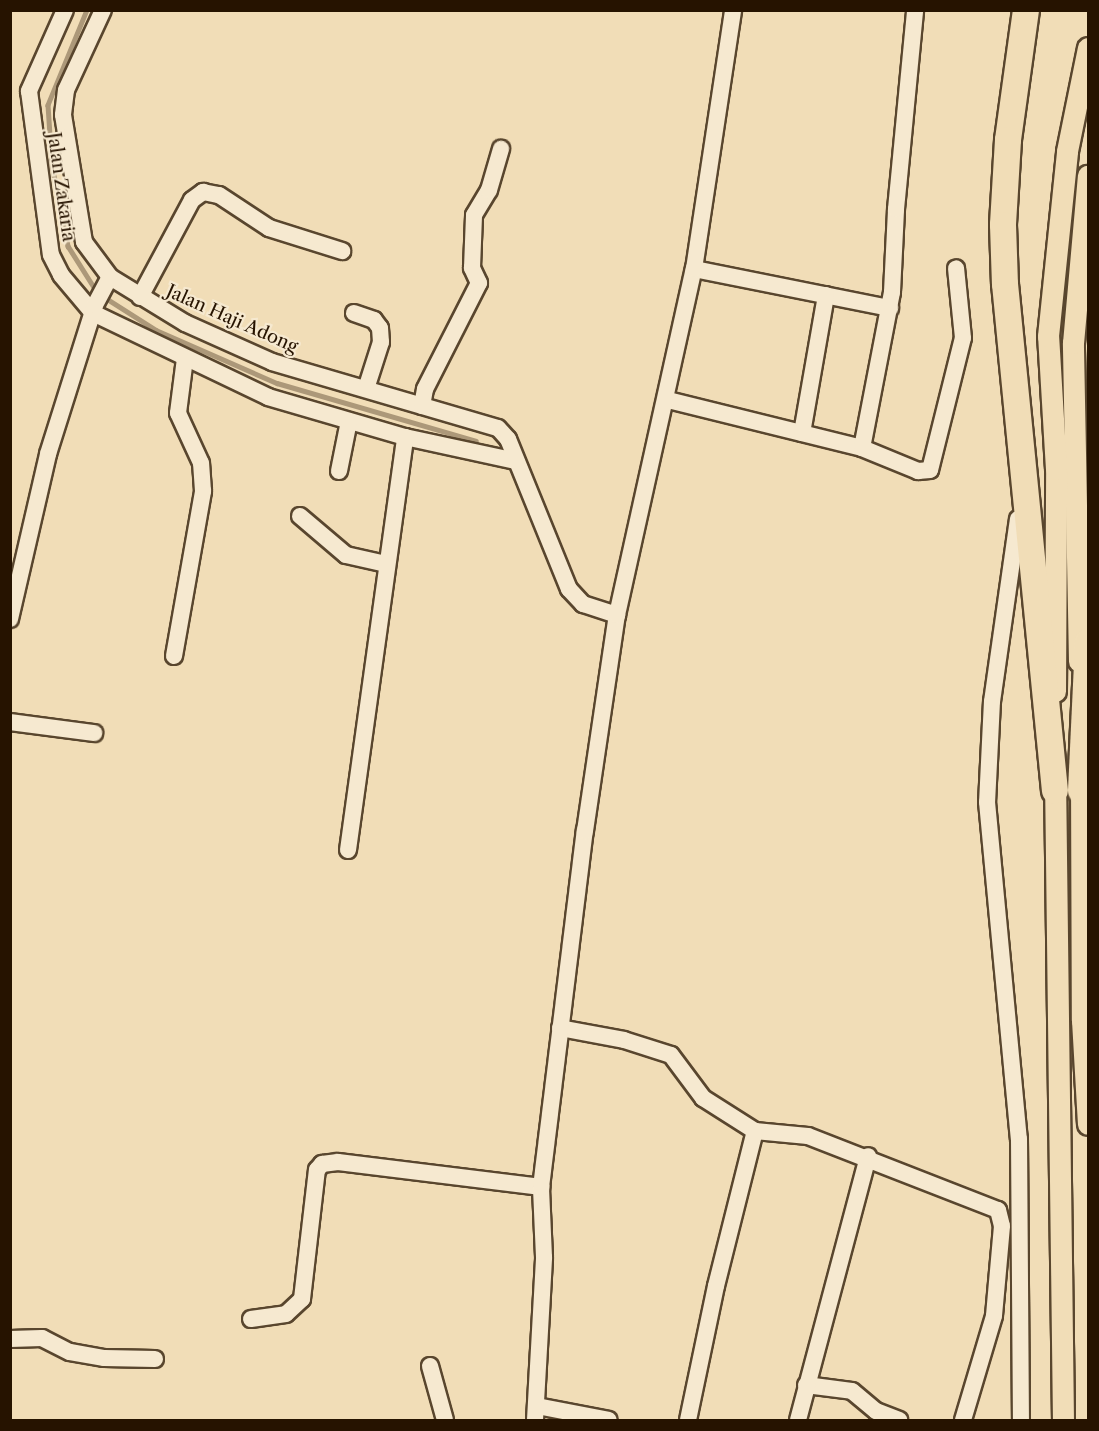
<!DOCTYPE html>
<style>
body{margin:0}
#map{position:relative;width:1099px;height:1431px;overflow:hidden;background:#f1ddb7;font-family:"Libre Caslon Text",serif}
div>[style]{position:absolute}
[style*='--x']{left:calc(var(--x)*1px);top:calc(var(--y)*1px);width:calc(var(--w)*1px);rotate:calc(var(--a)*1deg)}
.stream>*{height:4.5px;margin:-2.25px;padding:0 2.25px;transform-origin:2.25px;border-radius:2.25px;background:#ac9879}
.roads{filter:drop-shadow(2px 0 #59462e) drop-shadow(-2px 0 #59462e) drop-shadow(0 2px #59462e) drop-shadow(0 -2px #59462e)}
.minor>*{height:16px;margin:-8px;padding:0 8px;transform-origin:8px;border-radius:8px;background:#f6e9d0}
.major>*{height:21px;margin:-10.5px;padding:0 10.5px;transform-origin:10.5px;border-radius:10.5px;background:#f1ddb7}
.highway>*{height:26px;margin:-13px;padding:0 13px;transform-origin:13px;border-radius:13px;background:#f1ddb7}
span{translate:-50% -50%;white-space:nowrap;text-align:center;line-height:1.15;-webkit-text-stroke:4.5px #f6e9d0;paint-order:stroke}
.street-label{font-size:18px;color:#261300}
.frame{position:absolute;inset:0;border:12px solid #261300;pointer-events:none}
</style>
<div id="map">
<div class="stream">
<i style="--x:87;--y:10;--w:103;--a:112.3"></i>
<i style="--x:48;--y:105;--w:60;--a:86.2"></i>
<i style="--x:52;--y:165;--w:83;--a:78.8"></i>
<i style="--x:68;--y:246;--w:54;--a:57.8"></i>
<i style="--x:104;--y:297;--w:62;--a:32.4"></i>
<i style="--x:156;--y:330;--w:132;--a:23.7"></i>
<i style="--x:277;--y:383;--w:207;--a:16.2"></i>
</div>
<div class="roads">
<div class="minor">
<i style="--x:65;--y:10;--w:89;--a:114"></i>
<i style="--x:29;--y:91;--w:165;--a:82.4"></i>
<i style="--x:51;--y:255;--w:22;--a:63"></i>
<i style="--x:61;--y:275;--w:50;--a:49.9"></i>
<i style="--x:93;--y:313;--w:194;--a:25.6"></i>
<i style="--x:268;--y:397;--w:143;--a:16.3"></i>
<i style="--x:405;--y:437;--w:114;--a:12.2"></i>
<i style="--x:103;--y:10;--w:88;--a:114.8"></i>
<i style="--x:66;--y:90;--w:25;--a:97"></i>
<i style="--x:63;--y:115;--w:129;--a:80.6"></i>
<i style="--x:84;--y:242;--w:44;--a:53.4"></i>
<i style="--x:110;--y:277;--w:88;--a:31.5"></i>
<i style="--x:185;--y:323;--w:95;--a:24.1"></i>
<i style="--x:272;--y:362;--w:235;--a:16.3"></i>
<i style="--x:498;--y:428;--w:15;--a:48"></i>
<i style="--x:508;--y:439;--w:162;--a:67.9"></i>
<i style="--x:569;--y:589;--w:21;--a:47"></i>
<i style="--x:583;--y:604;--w:36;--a:18"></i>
<i style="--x:694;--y:269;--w:200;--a:11.3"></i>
<i style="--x:140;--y:297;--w:110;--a:-61.8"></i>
<i style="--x:192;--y:200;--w:14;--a:-36"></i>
<i style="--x:203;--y:192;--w:16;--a:11"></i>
<i style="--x:219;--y:195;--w:60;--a:33.4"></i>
<i style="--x:269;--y:228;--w:77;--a:17.5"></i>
<i style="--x:354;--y:313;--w:21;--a:19"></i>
<i style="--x:374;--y:320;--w:10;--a:53"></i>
<i style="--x:380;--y:328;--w:14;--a:86"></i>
<i style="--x:381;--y:342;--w:49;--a:107.7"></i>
<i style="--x:668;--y:400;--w:200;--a:13.9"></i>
<i style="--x:862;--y:448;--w:61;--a:22.3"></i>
<i style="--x:918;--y:471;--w:12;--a:-5"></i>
<i style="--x:930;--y:470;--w:136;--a:-76"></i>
<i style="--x:963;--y:338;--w:70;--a:-95.7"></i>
<i style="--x:422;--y:406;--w:17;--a:-80"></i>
<i style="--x:425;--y:389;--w:119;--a:-63"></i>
<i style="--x:479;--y:283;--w:17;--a:-115"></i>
<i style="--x:472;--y:268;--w:53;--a:-87.8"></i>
<i style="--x:474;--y:215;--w:29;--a:-59"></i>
<i style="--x:489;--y:190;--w:43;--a:-73.7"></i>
<i style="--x:802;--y:433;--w:140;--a:-80.1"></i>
<i style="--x:862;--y:448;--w:159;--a:-79.1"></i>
<i style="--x:892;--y:292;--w:83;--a:-87.2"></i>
<i style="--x:896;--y:209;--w:200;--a:-84.5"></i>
<i style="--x:339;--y:471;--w:51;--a:-78.7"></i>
<i style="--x:300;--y:516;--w:60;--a:40.3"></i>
<i style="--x:346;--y:555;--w:41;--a:12.7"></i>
<i style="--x:1018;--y:519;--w:184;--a:98.1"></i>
<i style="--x:992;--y:701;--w:101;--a:92.8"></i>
<i style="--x:987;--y:802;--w:339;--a:84.6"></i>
<i style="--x:1019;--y:1139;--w:281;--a:89.6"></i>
<i style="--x:10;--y:619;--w:169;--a:-77"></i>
<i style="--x:48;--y:454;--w:156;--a:-72.5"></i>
<i style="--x:95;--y:305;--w:32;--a:-62"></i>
<i style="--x:174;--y:656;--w:168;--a:-80"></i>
<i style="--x:203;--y:491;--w:28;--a:-94"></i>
<i style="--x:201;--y:463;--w:55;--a:-114.7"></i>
<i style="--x:178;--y:413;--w:55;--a:-82.7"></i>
<i style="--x:10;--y:722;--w:85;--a:7.5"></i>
<i style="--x:348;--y:850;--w:417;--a:-82.1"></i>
<i style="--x:560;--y:1028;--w:65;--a:10.6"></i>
<i style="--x:624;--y:1040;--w:49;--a:17.7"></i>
<i style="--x:671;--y:1055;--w:54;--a:53.3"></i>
<i style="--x:703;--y:1098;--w:62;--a:32.4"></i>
<i style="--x:755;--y:1131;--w:53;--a:5.4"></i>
<i style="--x:808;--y:1136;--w:204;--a:21.3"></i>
<i style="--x:998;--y:1210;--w:16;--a:76"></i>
<i style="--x:1002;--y:1226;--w:90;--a:95.1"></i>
<i style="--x:994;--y:1316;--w:109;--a:106.6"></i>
<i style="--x:251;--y:1319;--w:35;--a:-8"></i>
<i style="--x:286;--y:1314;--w:22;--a:-43"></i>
<i style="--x:302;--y:1299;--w:130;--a:-83.4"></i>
<i style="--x:317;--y:1170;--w:8;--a:-50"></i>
<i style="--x:322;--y:1164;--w:16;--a:-7"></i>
<i style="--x:338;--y:1162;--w:205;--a:7"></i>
<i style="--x:10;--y:1339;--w:32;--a:-2"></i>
<i style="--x:42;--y:1338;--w:31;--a:27"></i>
<i style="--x:70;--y:1352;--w:35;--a:10"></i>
<i style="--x:104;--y:1358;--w:51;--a:1.1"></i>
<i style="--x:430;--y:1366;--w:56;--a:74.5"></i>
<i style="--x:806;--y:1385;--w:46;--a:7.4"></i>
<i style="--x:852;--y:1391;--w:31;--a:40"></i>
<i style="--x:876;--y:1411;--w:25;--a:21"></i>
<i style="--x:537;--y:1406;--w:73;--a:11"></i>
<i style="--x:535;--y:1420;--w:163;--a:-86.8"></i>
<i style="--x:544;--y:1257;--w:70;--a:-92.5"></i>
<i style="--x:541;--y:1187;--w:359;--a:-83"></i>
<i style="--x:585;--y:831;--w:218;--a:-81.6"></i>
<i style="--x:617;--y:615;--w:354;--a:-77.5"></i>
<i style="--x:694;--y:269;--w:262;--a:-81.4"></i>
<i style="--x:688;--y:1420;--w:137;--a:-78.2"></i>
<i style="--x:716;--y:1286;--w:160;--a:-75.9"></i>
<i style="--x:798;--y:1420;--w:273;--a:-75.1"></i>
</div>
<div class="major">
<i style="--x:1079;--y:661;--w:318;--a:-91.1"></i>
<i style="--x:1073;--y:343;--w:168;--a:-84.9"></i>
<i style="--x:1055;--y:691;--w:222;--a:-89.7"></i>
<i style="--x:1056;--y:469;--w:133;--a:-93.4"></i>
<i style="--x:1048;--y:336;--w:186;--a:-84.1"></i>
<i style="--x:1067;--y:151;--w:105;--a:-78.5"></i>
<i style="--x:1055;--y:776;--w:644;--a:89.29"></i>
<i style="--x:1081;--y:776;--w:244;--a:89.8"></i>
<i style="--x:1082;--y:1020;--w:104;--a:86.7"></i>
</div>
<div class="highway">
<i style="--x:1026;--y:10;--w:131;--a:97.9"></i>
<i style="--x:1008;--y:140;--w:85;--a:93.4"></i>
<i style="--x:1003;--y:225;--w:59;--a:88.1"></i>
<i style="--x:1005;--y:284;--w:509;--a:84.37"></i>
<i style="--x:1081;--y:791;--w:149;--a:-87.3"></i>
</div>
</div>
<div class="street-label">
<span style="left:61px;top:187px;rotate:82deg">Jalan Zakaria</span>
<span style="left:232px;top:319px;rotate:24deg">Jalan Haji Adong</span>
</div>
<div class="frame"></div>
</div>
